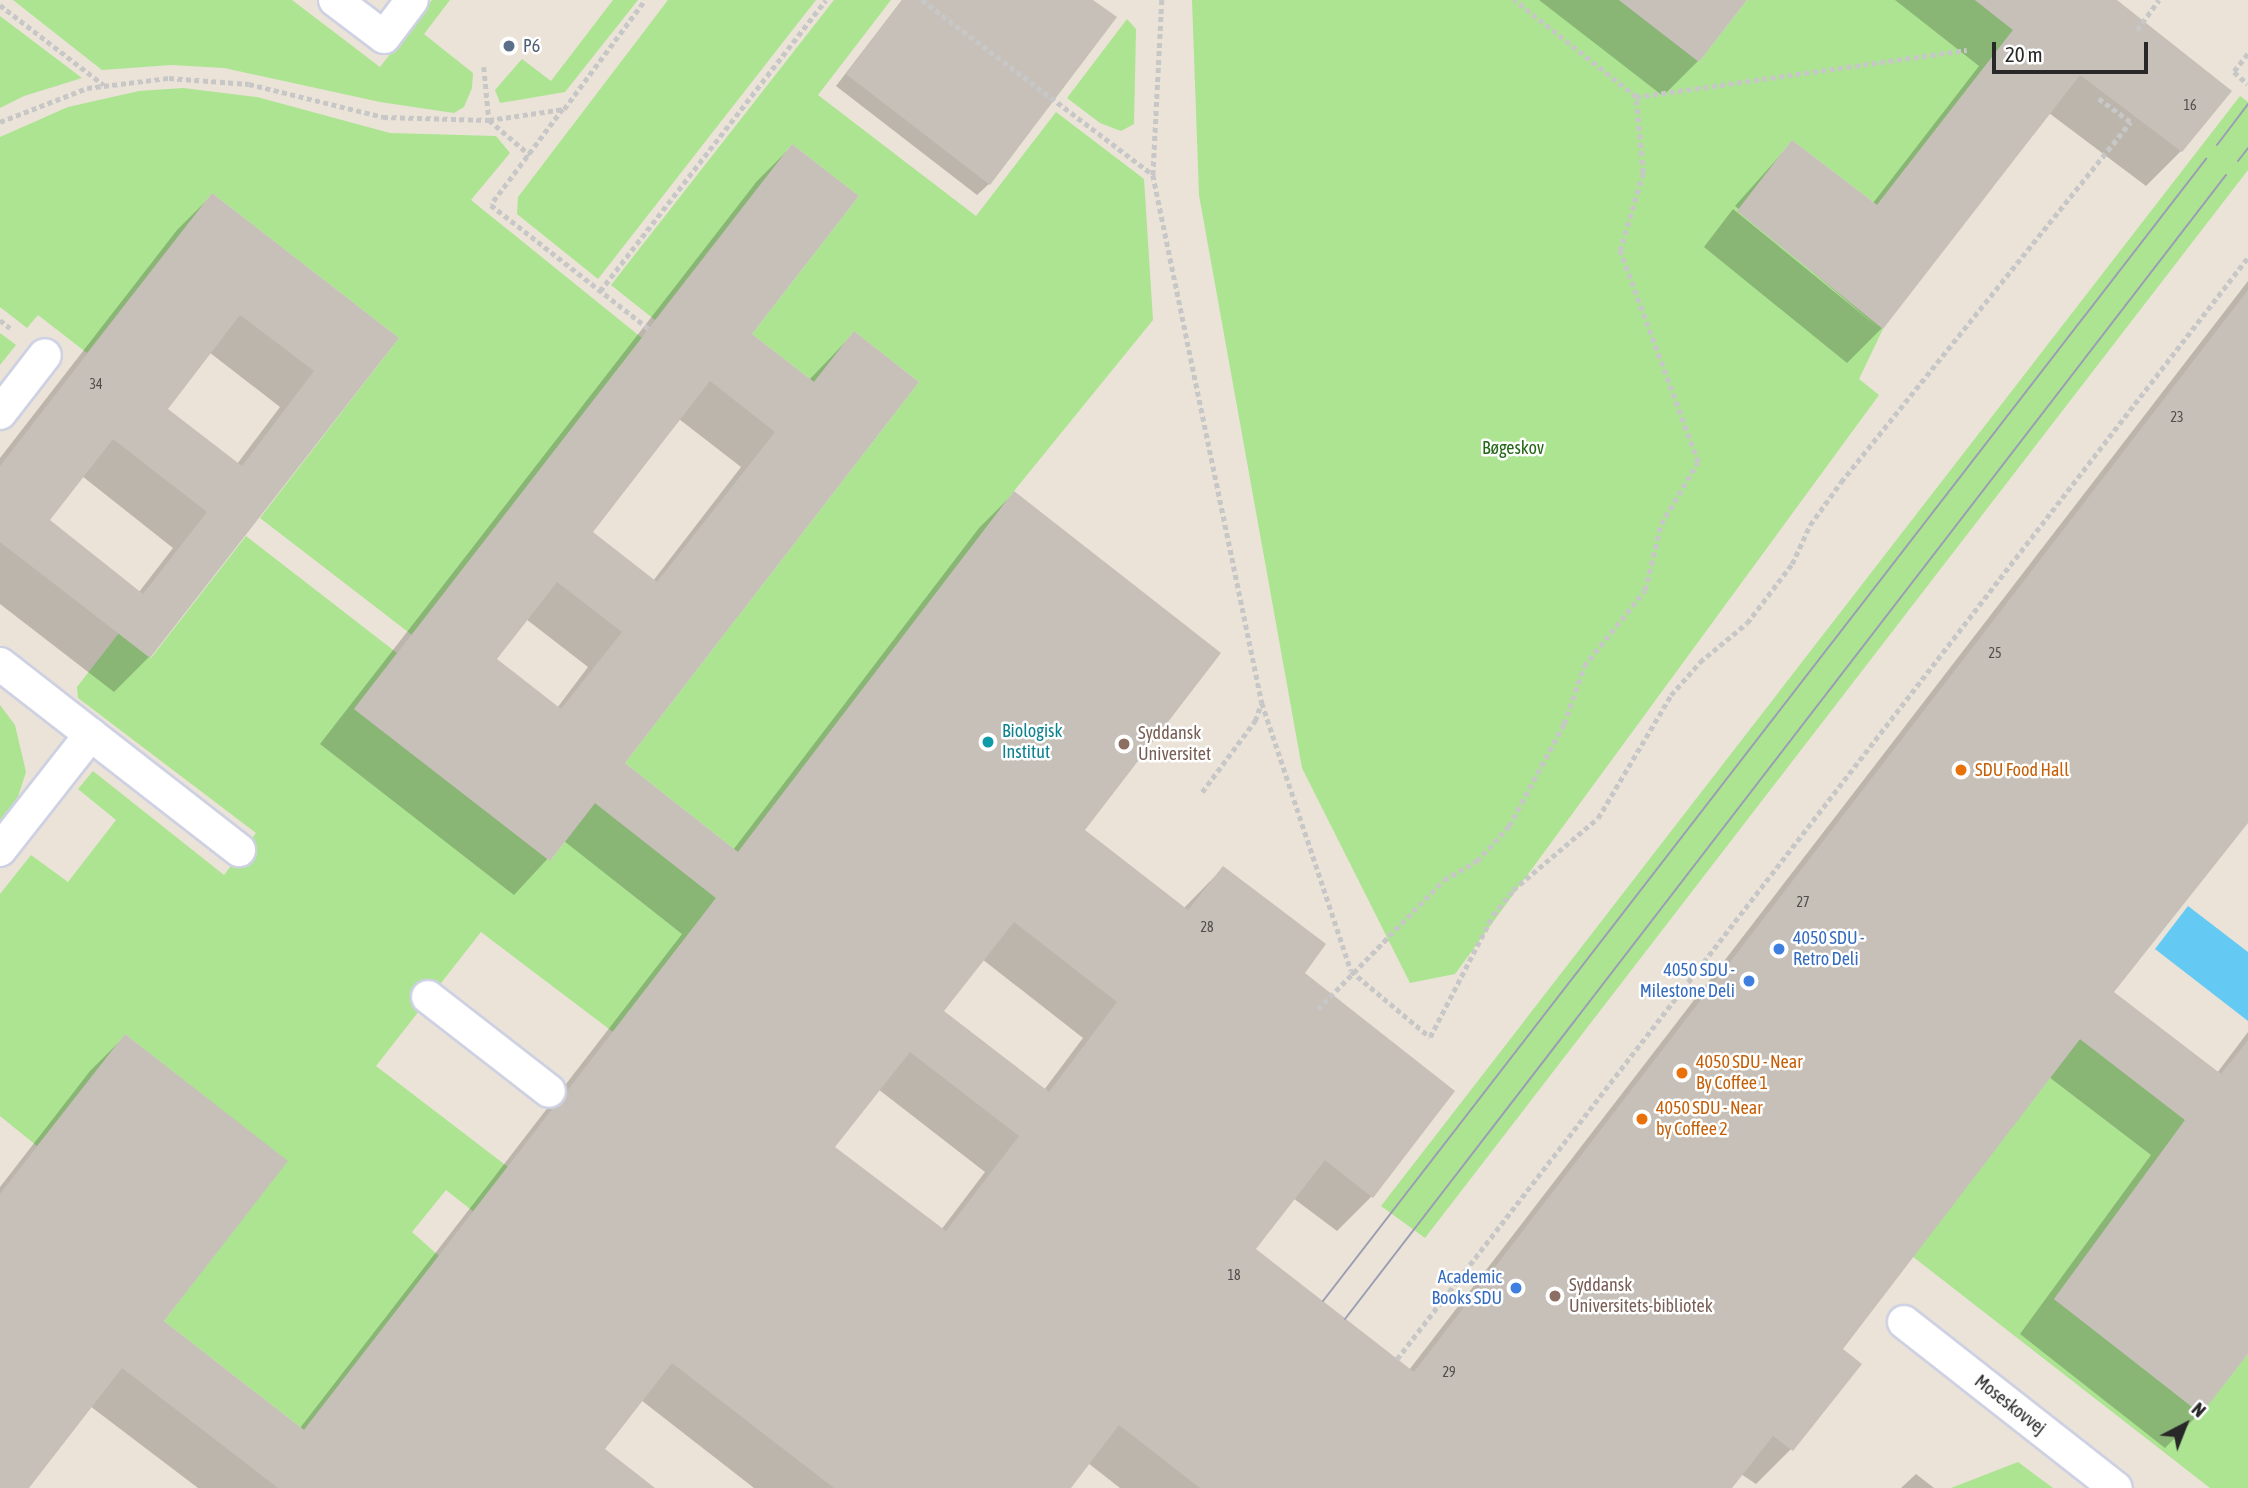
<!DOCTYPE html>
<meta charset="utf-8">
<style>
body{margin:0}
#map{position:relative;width:2248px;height:1488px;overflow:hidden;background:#ebe3d8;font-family:"Asap Condensed",sans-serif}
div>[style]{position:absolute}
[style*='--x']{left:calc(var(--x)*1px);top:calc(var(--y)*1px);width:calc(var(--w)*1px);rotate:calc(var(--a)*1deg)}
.green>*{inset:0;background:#ace492}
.water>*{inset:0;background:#65caf3}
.shadow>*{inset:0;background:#0003}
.building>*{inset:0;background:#c6c0b8}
.path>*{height:4.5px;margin-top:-2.25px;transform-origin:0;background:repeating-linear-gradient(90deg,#c7c7c7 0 5px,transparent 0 8.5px)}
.roads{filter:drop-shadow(2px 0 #cdd1e2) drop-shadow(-2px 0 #cdd1e2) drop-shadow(0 2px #cdd1e2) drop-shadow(0 -2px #cdd1e2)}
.service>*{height:32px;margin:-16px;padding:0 16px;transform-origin:16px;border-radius:16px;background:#fff}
.tram>*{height:2px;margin:-1px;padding:0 1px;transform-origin:1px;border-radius:1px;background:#9b9eb3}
.dots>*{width:19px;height:19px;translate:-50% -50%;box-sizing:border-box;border:4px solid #fff;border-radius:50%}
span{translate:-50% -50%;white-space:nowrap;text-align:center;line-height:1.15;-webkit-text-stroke:5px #fff;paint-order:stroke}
.number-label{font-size:14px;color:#504e4c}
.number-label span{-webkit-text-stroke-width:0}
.service-label{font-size:18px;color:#4e5e75}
.left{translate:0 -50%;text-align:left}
.park-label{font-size:18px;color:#256616}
.culture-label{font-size:18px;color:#0d838f}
.education-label{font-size:18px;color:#785e54}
.food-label{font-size:18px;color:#c56008}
.shop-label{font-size:18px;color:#366cbe}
.right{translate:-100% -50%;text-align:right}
.street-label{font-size:18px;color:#282828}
.north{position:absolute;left:2150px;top:1390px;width:70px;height:70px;-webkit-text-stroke:5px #fff;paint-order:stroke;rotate:42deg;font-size:19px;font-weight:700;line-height:28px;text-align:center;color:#282828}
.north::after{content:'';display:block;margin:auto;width:24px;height:32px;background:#282828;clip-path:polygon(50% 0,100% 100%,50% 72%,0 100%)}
.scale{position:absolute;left:1992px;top:42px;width:156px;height:32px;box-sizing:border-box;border:4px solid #282828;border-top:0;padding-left:9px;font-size:21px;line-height:24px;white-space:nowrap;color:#282828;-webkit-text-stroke:5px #fff;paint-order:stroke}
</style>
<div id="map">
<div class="green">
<i style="clip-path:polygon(13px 0,292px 0,380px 67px,432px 0,450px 0,424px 34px,473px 73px,472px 88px,464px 107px,454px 113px,380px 102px,224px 68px,171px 65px,102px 70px)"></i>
<i style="clip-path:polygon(613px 0,638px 0,565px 92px,500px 103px,495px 90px,522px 59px,551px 81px)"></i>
<i style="clip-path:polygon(668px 0,816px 0,598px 279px,517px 214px,518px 197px)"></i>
<i style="clip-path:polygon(834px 0,891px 0,818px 95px,976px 216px,1056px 112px,1144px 179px,1153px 320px,1014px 491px,738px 852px,625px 763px,919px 382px,854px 331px,814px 382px,752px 334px,859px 196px,792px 144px,655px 320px,611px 285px)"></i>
<i style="clip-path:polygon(1192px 0,1619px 0,1699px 62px,1747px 0,1975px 0,2013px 30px,1877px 205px,1792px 140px,1738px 210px,1883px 329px,1859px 379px,1879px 395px,1455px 974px,1410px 983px,1302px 768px,1199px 195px)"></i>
<i style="clip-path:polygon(0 16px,82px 78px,24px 96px,0 108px)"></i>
<i style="clip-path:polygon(1127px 19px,1136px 29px,1134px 124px,1121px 131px,1100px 123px,1067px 98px)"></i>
<i style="clip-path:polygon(183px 88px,257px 97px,390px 133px,496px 136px,510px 153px,471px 200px,642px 338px,412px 635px,260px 518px,399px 338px,212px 193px,87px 353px,38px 315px,27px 328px,0 307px,0 137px,68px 107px,139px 91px)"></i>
<i style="clip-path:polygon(2240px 96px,2248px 102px,2248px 170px,1425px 1238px,1381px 1206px)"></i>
<i style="clip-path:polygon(0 333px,16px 345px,0 365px)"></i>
<i style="clip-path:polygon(246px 536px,397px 653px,354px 709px,550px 861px,595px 803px,716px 898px,613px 1032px,481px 932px,376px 1066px,508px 1167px,474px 1212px,446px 1190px,412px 1232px,439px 1256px,304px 1430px,164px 1321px,287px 1161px,125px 1034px,37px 1146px,0 1116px,0 894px,31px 855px,68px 882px,116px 820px,78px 789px,93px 771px,224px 875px,256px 833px,78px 698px,77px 687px,119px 633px,151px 658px)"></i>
<i style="clip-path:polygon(0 705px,15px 725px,26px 772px,18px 797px,0 821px)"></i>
<i style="clip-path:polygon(2080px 1039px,2185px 1120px,2054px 1299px,2201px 1413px,2248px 1354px,2248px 1488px,2210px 1488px,1912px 1256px)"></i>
<i style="clip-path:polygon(2018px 1462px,2053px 1488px,1951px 1488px)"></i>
</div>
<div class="water">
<i style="clip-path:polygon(2188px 906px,2248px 952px,2248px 1021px,2155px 949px)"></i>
</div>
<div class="shadow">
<i style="clip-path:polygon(902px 0,1091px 0,989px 184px,977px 195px,836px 86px)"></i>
<i style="clip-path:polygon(1539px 0,1745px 0,1698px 61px,1663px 96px)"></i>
<i style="clip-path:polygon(1895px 0,2114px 0,2181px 151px,2146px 186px,2049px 113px,1882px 328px,1847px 363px,1704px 247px,1733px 209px,1880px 329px,1735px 206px,1792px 142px,1873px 203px,1979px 66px)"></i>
<i style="clip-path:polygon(evenodd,792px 146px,750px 334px,809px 380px,854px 333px,623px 763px,733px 850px,979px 528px,1014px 493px,1083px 830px,1183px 909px,1223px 868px,1302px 973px,1372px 1196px,1337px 1231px,1293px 1198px,1253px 1250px,1409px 1370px,2248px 281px,2248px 820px,2112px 992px,2217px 1073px,2248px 1032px,2248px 1351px,2200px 1413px,2165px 1448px,2020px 1334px,2151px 1155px,2049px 1077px,1841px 1349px,1791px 1449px,1756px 1484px,1741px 1474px,1730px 1488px,1120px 1488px,1088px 1463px,1069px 1488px,754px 1488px,641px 1400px,603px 1449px,652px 1488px,198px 1488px,90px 1406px,27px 1488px,0 1488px,0 1187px,90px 1071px,125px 1036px,161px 1321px,300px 1428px,682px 934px,564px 841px,514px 895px,320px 744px,757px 181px,792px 146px,679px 419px,741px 467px,653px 581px,591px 532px,679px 419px,792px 146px,526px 619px,588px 667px,557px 708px,494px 660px,526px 619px,792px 146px,982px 959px,1083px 1038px,1044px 1090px,942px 1011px,982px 959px,792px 146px,878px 1089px,985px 1172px,941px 1230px,833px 1147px,878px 1089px)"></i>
<i style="clip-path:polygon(evenodd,212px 195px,397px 338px,149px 657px,114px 692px,0 604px,0 458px,177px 230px,212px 195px,209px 352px,280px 407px,237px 464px,165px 410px,209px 352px,212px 195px,82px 476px,173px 548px,139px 592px,47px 520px,82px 476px)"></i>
<i style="clip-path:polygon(1916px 1474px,1934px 1488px,1901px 1488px)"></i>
</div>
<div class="building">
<i style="clip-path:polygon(902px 0,1093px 0,1117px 17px,990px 185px,846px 74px)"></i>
<i style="clip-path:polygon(1619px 0,1747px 0,1699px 62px)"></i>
<i style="clip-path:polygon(1975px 0,2117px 0,2232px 91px,2182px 152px,2080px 75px,1883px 329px,1737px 211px,1792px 140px,1877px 205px,2013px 30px)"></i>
<i style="clip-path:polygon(evenodd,792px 144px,859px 196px,752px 334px,814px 382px,854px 331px,919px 382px,625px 763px,738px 852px,1014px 491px,1221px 653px,1085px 830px,1188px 910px,1223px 866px,1326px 944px,1305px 973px,1455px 1091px,1373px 1198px,1325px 1160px,1256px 1249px,1414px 1372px,2248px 290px,2248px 823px,2114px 992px,2221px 1074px,2248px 1040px,2248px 1354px,2201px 1414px,2054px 1299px,2185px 1120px,2080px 1039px,1843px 1349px,1862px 1364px,1793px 1451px,1773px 1436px,1732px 1488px,1200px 1488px,1119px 1425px,1071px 1488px,834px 1488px,672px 1363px,605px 1449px,655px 1488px,278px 1488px,122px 1368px,29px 1488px,0 1488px,0 1194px,125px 1034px,288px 1161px,164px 1321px,304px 1430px,553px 1108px,563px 1103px,567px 1091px,716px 898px,595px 803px,550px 861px,354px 709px,792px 144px,710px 381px,775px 432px,657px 582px,593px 532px,710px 381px,792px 144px,557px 582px,622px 632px,561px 709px,497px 659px,557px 582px,792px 144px,1014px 922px,1117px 1002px,1049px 1092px,944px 1011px,1014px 922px,792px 144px,910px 1052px,1019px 1136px,946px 1231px,835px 1147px,910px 1052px)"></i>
<i style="clip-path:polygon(evenodd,212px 193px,399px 338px,150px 658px,0 542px,0 466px,212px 193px,240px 315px,314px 371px,242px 466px,168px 409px,240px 315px,212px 193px,113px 439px,207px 512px,143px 594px,50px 520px,113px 439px)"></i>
</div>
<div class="path">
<i style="--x:922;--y:0;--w:288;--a:37.1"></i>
<i style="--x:1162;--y:0;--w:175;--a:92.9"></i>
<i style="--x:1153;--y:175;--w:539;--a:78.34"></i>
<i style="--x:1262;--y:703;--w:282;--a:71.6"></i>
<i style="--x:1351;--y:971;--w:103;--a:39.9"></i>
<i style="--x:1430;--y:1037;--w:137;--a:-62.7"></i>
<i style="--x:1493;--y:915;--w:32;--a:-51"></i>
<i style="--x:1513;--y:890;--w:111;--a:-40.3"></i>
<i style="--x:1598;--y:818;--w:143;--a:-59.3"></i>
<i style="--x:1671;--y:695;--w:44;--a:-48.7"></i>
<i style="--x:1700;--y:662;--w:61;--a:-39.7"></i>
<i style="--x:1747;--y:623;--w:74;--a:-52.7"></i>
<i style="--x:1792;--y:564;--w:43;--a:-65.2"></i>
<i style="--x:1810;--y:525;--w:53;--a:-54.2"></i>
<i style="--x:1841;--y:482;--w:462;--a:-51.2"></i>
<i style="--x:2130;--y:122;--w:42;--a:-143.7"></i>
<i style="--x:0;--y:5;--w:131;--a:37.6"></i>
<i style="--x:2137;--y:30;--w:37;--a:-54"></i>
<i style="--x:2248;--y:54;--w:23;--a:128"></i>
<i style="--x:2234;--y:72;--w:18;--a:41"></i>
<i style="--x:484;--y:67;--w:53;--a:84.6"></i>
<i style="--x:489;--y:120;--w:54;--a:40.5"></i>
<i style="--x:1636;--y:97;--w:334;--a:-8.1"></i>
<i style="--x:563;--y:109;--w:120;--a:126.9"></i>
<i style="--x:491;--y:205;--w:201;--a:38.1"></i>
<i style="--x:0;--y:122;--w:93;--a:-21.3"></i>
<i style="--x:87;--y:88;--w:83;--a:-7"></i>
<i style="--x:169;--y:78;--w:80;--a:4.3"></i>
<i style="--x:249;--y:84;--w:138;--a:13.8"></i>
<i style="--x:383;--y:117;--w:106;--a:1.6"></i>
<i style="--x:489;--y:120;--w:76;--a:-8.3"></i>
<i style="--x:564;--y:109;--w:136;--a:-53.4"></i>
<i style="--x:600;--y:291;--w:368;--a:-52.2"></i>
<i style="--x:0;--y:320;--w:13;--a:39"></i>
<i style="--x:1202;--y:792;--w:89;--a:-53.3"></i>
<i style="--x:1255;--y:721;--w:18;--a:-71"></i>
<i style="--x:1318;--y:1009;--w:180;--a:-45.7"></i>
<i style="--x:1444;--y:880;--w:38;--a:-30"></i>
<i style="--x:1477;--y:861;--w:47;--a:-47.6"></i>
<i style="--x:1509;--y:826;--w:116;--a:-61.7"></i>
<i style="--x:1564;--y:724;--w:61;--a:-71"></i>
<i style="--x:1584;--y:666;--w:97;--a:-51.2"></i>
<i style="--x:1645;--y:590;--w:68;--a:-76.4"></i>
<i style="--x:1661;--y:524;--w:72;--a:-59.2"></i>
<i style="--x:1698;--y:462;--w:225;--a:-110.3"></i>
<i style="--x:1620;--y:251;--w:81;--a:-73.6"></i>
<i style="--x:1643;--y:173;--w:76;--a:-95.3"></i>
<i style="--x:1636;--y:97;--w:156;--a:-141.5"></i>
<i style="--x:1397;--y:1359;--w:1392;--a:-52.32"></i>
</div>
<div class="roads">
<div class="service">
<i style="--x:335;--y:0;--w:61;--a:37.1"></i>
<i style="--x:384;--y:37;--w:46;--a:-52.9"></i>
<i style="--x:0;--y:413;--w:73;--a:-52.2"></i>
<i style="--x:0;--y:664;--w:303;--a:37.9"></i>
<i style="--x:0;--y:850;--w:147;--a:-51.9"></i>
<i style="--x:428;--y:997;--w:153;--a:37.8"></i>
<i style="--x:1904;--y:1322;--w:269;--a:38.1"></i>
</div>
</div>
<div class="tram">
<i style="--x:2217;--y:145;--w:51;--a:-52.9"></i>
<i style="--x:2238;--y:161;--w:16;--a:-52"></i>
<i style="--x:1323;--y:1301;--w:1444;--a:-52.29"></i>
<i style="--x:1345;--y:1319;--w:1444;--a:-52.4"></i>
</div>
<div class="dots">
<i style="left:509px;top:46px;background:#5c6f8a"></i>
<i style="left:988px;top:742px;background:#0f9aa8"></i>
<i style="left:1124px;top:744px;background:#8d6e63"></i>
<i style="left:1961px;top:770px;background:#e8710a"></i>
<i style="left:1779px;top:949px;background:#3f7fe0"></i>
<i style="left:1749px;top:981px;background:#3f7fe0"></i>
<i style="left:1682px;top:1073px;background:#e8710a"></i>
<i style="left:1642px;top:1119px;background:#e8710a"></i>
<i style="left:1516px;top:1288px;background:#3f7fe0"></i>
<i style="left:1555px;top:1296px;background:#8d6e63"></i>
</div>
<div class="number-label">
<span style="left:2190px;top:105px">16</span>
<span style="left:96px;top:384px">34</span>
<span style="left:2177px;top:417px">23</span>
<span style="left:1995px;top:653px">25</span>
<span style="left:1803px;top:902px">27</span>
<span style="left:1207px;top:927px">28</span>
<span style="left:1234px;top:1275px">18</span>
<span style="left:1449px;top:1372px">29</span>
</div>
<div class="service-label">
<span class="left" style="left:523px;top:46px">P6</span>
</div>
<div class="park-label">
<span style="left:1513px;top:448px">Bøgeskov</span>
</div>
<div class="culture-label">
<span class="left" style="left:1002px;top:742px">Biologisk<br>Institut</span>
</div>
<div class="education-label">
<span class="left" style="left:1138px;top:744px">Syddansk<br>Universitet</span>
<span class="left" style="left:1569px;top:1296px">Syddansk<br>Universitets-bibliotek</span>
</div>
<div class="food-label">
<span class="left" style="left:1975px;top:770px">SDU Food Hall</span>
<span class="left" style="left:1696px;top:1073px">4050 SDU - Near<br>By Coffee 1</span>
<span class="left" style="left:1656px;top:1119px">4050 SDU - Near<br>by Coffee 2</span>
</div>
<div class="shop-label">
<span class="left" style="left:1793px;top:949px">4050 SDU -<br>Retro Deli</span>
<span class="right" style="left:1735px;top:981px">4050 SDU -<br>Milestone Deli</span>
<span class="right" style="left:1502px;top:1288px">Academic<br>Books SDU</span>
</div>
<div class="street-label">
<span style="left:2010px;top:1405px;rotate:38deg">Moseskovvej</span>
</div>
<div class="north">N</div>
<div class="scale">20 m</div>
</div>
